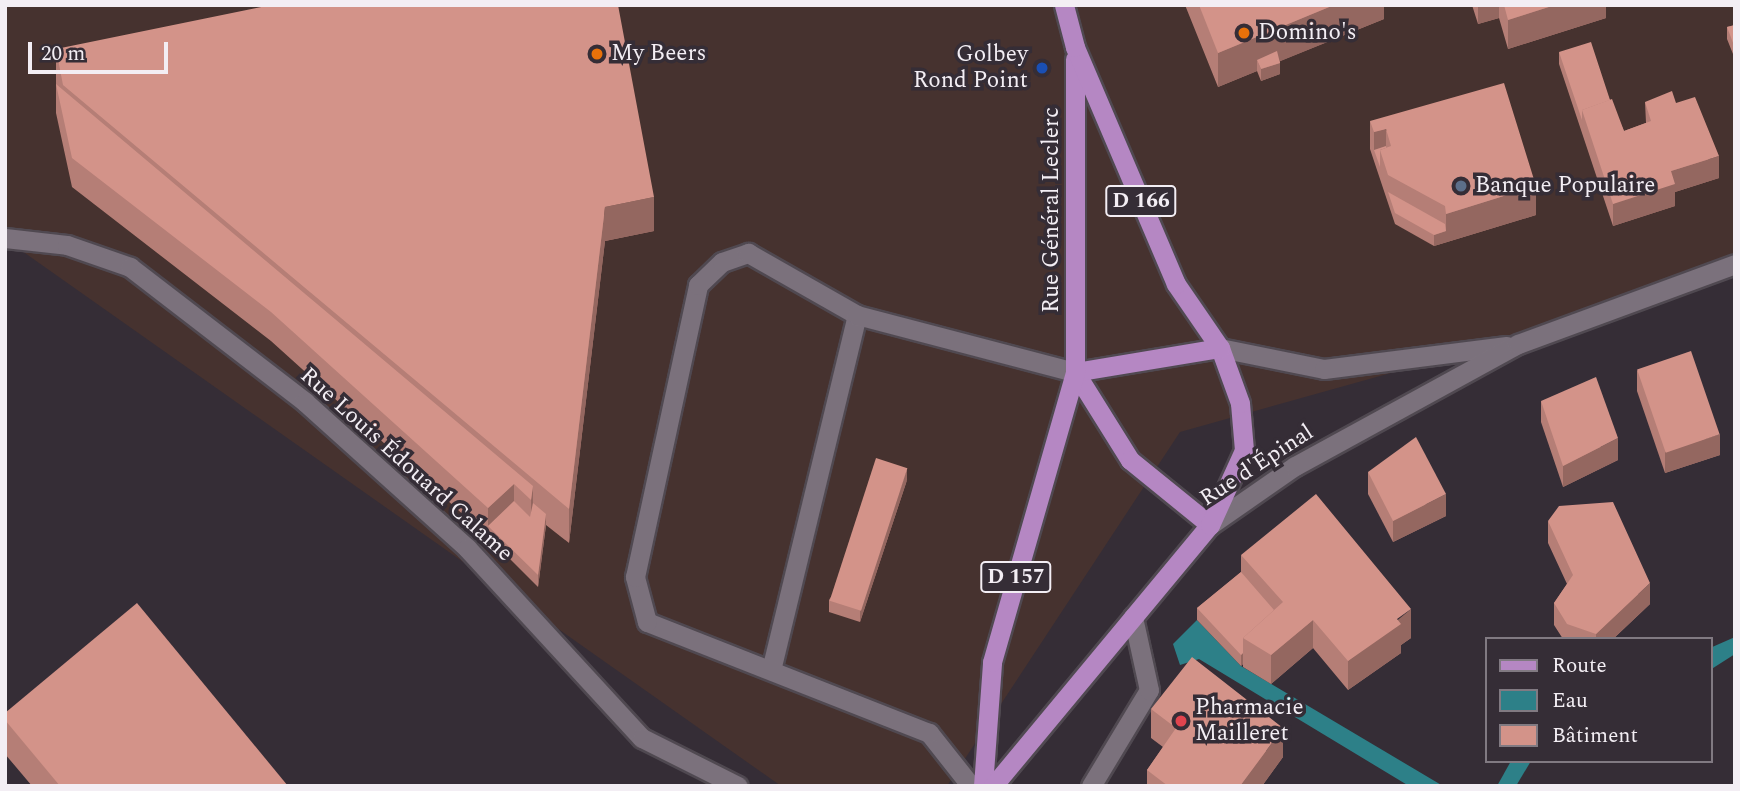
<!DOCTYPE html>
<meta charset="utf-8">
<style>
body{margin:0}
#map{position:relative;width:1740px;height:791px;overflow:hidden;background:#352d36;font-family:Spectral,serif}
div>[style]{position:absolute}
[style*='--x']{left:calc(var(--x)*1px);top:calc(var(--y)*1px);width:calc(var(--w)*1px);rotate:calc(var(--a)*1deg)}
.commercial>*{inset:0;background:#46322f}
.water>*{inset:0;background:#2d8088}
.roads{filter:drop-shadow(2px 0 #504951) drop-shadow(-2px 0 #504951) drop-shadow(0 2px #504951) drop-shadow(0 -2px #504951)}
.service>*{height:19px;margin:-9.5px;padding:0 9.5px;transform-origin:9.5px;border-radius:9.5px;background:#7b717c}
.minor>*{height:19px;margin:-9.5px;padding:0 9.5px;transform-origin:9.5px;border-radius:9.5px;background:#7b717c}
.secondary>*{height:19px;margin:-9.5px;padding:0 9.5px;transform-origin:9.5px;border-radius:9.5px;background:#7b717c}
.primary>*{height:19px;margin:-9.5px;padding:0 9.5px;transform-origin:9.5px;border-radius:9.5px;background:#b587c3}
.wall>*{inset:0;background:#b57e76}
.shaded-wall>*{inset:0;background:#946760}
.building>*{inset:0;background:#d39389;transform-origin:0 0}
.dots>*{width:19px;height:19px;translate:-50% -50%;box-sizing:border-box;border:4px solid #352d36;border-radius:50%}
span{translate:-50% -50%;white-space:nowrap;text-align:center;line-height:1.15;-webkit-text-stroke:7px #352d36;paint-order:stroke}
.shield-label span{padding:2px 5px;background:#352d36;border:2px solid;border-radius:5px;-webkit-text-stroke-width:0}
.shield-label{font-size:21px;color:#f3eef4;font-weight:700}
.poi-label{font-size:23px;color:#f3eef4}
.left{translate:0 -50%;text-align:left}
.right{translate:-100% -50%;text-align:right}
.street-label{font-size:23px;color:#f3eef4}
.frame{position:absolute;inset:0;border:7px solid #f3eef4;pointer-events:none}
.legend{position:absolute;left:1485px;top:637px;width:228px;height:126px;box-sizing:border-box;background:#352d36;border:2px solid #817a82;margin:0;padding:9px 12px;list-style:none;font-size:21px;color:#f3eef4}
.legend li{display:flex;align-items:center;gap:14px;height:35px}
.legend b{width:35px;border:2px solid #817a82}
.scale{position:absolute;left:28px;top:42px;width:140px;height:32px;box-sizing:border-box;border:4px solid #f3eef4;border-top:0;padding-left:9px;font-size:21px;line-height:24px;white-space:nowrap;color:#f3eef4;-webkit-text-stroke:5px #352d36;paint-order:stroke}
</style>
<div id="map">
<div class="commercial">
<i style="clip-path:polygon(5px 5px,1735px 5px,1735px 277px,1180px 432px,947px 786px,781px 786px,5px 239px)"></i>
</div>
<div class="water">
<i style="clip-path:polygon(1197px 620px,1241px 666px,1443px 786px,1409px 786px,1199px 659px,1180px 665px,1173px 644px)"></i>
<i style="clip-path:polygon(1735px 637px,1735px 654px,1710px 670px,1710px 648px)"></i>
<i style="clip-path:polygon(1511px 761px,1531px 761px,1516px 786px,1497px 786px)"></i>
</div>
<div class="roads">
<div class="service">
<i style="--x:772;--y:666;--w:361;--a:-76.4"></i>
<i style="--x:971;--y:786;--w:68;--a:-128.4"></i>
<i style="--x:929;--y:733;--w:303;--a:-158.5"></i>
<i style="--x:647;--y:622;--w:47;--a:-104.9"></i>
<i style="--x:635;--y:577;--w:299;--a:-77.8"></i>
<i style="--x:698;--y:285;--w:33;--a:-44"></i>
<i style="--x:722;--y:262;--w:28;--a:-19"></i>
<i style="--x:748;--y:253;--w:125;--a:29.6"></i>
<i style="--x:857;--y:315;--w:225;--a:14.7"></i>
<i style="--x:1091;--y:786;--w:112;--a:-58.9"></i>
<i style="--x:1149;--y:690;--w:75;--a:-102.4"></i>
</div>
<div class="minor">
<i style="--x:5;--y:238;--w:62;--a:6.4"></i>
<i style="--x:67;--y:245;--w:67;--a:19.2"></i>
<i style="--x:130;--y:267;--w:221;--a:37.6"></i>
<i style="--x:305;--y:402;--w:218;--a:42"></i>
<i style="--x:467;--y:548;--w:258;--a:47.4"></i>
<i style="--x:642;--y:738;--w:107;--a:26.6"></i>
</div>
<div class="secondary">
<i style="--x:1220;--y:348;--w:106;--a:11.4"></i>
<i style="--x:1324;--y:369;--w:184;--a:-7.2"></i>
<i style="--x:1210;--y:525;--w:103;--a:-34.8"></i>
<i style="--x:1295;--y:466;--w:254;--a:-28.7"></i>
<i style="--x:1518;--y:344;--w:231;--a:-20.2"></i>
</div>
<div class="primary">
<i style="--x:1075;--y:372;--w:104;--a:58"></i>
<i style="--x:1130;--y:460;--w:103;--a:39.1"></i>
<i style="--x:1075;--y:372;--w:147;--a:-9.4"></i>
<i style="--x:983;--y:786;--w:124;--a:-85.8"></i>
<i style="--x:992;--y:662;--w:302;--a:-74"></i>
<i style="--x:1075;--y:372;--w:313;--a:-90"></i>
<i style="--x:993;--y:786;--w:339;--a:-50.3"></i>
<i style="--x:1210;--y:525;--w:82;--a:-65.6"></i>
<i style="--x:1244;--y:450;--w:47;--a:-94.9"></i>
<i style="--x:1240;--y:403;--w:59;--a:-110"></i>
<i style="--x:1220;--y:348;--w:78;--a:-124.5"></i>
<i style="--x:1176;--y:284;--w:258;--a:-113.1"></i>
<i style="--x:1075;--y:47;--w:43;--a:-104.7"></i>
</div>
</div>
<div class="wall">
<i style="clip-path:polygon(1185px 5px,1384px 5px,1384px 19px,1280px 61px,1280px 74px,1261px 81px,1257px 71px,1218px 87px)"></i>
<i style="clip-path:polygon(1472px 5px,1606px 5px,1606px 18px,1508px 49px,1499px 18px,1478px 24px)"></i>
<i style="clip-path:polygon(1735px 25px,1735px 59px,1727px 39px,1727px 27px)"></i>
<i style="clip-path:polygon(56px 49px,654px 231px,605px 241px,569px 543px,546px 525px,538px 587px,488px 537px,271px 341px,72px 187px,56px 113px)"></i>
<i style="clip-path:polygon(1559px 52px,1610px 100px,1624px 131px,1646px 123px,1645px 102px,1676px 103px,1719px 178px,1675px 192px,1675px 206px,1613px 226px,1559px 64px)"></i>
<i style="clip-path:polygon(1370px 121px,1536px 215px,1434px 246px,1395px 224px,1370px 149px)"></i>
<i style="clip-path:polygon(1637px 370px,1720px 455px,1665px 473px,1637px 391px)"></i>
<i style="clip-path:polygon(1541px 401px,1618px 460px,1563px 487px,1541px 422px)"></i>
<i style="clip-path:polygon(1368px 472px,1446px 516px,1393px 542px,1368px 494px)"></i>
<i style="clip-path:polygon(907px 480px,860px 622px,829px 612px,829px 600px)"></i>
<i style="clip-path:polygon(1548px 521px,1650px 604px,1613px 639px,1563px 639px,1554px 625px,1554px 603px,1567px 584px,1548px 543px)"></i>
<i style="clip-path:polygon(1241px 555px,1411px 638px,1401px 645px,1401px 653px,1348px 690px,1313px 648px,1271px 684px,1243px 667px,1243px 664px,1241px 666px,1197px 620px,1197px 608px,1241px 572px)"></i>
<i style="clip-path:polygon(1151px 709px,1283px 757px,1262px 786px,1147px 786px,1147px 770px,1163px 747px,1151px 738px)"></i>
<i style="clip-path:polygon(5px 713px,288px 786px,32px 786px,5px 754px)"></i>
</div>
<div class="shaded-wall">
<i style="clip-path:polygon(1334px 5px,1384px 5px,1384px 19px,1261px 69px,1257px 60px,1257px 71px,1218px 87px,1218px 53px)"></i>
<i style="clip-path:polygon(1478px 5px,1499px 5px,1499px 18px,1478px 24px)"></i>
<i style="clip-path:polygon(1555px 5px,1606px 5px,1606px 18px,1508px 49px,1508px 20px)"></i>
<i style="clip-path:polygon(1280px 63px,1280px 74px,1261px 81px,1261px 69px)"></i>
<i style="clip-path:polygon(1386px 129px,1386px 158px,1380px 150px,1374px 150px,1374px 132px)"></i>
<i style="clip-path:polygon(1719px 156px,1719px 178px,1675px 192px,1675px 206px,1613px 226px,1613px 204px,1671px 171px)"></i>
<i style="clip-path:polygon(1536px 186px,1536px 215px,1434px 246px,1434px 235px,1446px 231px,1446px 214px)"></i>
<i style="clip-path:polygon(654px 197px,654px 231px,605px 241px,569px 543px,569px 509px,605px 207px)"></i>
<i style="clip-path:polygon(1720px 434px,1720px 455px,1665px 473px,1665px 452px)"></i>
<i style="clip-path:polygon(1618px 438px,1618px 460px,1563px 487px,1563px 466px)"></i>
<i style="clip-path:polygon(907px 468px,907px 480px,860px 622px,860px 611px)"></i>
<i style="clip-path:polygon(514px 484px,514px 513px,488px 526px,488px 508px)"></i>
<i style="clip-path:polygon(533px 486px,533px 515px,531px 529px,531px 500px)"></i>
<i style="clip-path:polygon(1446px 494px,1446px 516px,1393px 542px,1393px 521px)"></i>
<i style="clip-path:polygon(546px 514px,546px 525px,538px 587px,538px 575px)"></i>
<i style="clip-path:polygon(1650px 583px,1650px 604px,1613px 639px,1596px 639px,1596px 634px)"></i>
<i style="clip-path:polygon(1411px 609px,1411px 638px,1401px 645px,1401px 653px,1348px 690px,1348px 661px)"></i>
<i style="clip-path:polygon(1313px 620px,1313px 648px,1271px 684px,1271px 655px)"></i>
<i style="clip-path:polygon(1243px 653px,1243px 664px,1241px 666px,1241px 655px)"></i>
<i style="clip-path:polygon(1283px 728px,1283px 757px,1262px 786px,1240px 786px)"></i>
</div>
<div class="building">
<i style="clip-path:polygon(271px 5px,618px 5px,654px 197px,605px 207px,569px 509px,63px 85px,56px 49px)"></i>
<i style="clip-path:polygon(1199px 5px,1334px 5px,1218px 53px)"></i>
<i style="clip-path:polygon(1504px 5px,1555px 5px,1508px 20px)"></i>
<i style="clip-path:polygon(1735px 25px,1735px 48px,1727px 27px)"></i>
<i style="clip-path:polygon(1591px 42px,1610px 100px,1582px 110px,1582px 120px,1559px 52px)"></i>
<i style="clip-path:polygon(1277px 51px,1280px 63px,1261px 69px,1257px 60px)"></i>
<i style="clip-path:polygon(1504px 83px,1536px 186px,1446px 214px,1445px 206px,1388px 175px,1380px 150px,1391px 146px,1386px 129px,1374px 132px,1370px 121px)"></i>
<i style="clip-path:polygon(56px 84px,533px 486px,531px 500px,514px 484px,488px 508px,271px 312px,72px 158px)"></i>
<i style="clip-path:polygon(1672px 91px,1676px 103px,1695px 97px,1719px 156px,1671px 171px,1675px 184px,1613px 204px,1582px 110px,1612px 99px,1624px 131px,1651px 121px,1645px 102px)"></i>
<i style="clip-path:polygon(1386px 146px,1386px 148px,1380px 150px,1380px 167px,1374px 150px)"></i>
<i style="clip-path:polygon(1388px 192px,1445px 224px,1446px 231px,1434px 235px,1395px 213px)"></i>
<i style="left:1691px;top:351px;width:88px;height:57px;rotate:71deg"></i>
<i style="clip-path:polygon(1596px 377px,1618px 438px,1563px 466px,1541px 401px)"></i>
<i style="clip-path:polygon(1416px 437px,1446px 494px,1393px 521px,1368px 472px)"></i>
<i style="left:876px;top:458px;width:33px;height:150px;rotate:18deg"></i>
<i style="clip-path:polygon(1316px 494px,1411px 609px,1397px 619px,1401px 624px,1348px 661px,1313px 620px,1271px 655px,1243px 638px,1283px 602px,1241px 555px)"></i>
<i style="clip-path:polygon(514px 501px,530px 517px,533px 503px,546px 514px,538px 575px,488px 526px)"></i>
<i style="clip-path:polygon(1613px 502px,1650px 583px,1596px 634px,1567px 624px,1554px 603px,1573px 575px,1548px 521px,1559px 506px)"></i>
<i style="clip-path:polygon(1241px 572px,1274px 610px,1243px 638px,1243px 653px,1241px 655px,1197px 608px)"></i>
<i style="clip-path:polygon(137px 603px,288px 786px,60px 786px,5px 720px,5px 713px)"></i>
<i style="clip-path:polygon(1192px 657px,1283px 728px,1240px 786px,1168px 786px,1147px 770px,1176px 728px,1151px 709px)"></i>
</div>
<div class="dots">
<i style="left:1244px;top:33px;background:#e8710a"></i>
<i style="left:597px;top:54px;background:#e8710a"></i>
<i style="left:1042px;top:68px;background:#1a4fb4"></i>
<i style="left:1461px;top:186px;background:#5c6f8a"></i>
<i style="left:1181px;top:721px;background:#e0444e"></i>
</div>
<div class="shield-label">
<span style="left:1141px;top:201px">D 166</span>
<span style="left:1016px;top:577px">D 157</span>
</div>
<div class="poi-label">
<span class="left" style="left:1258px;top:33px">Domino's</span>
<span class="left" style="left:611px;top:54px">My Beers</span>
<span class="right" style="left:1028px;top:68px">Golbey<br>Rond Point</span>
<span class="left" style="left:1475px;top:186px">Banque Populaire</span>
<span class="left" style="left:1195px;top:721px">Pharmacie<br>Mailleret</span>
</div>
<div class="street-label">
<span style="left:1052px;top:210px;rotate:-90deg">Rue Général Leclerc</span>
<span style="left:406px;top:465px;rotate:42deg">Rue Louis Édouard Calame</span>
<span style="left:1257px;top:466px;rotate:-33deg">Rue d'Épinal</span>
</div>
<div class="frame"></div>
<ul class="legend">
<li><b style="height:9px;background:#b587c3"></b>Route</li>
<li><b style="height:19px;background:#2d8088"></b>Eau</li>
<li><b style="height:19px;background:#d39389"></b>Bâtiment</li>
</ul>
<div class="scale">20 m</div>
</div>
